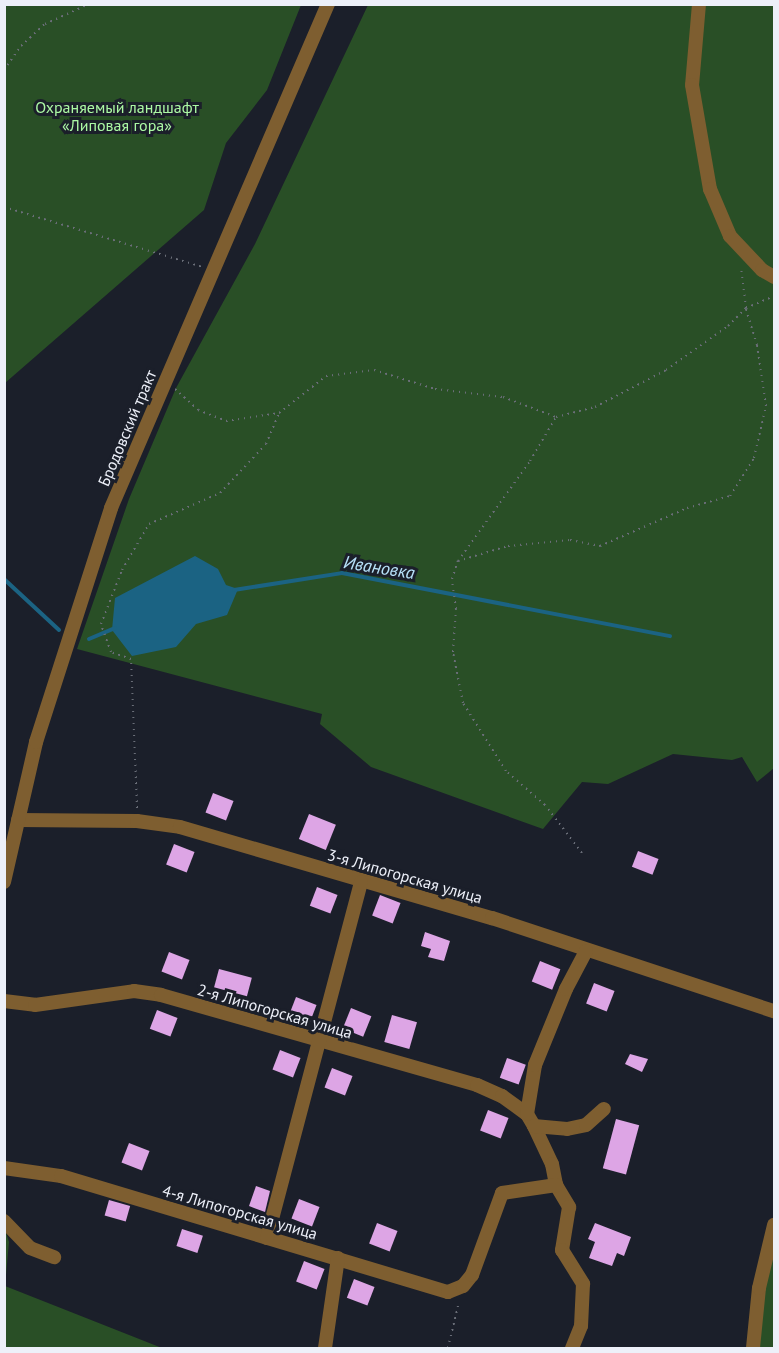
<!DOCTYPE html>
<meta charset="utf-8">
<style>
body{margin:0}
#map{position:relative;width:779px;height:1353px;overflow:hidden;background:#1b1f2a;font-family:"PT Sans",sans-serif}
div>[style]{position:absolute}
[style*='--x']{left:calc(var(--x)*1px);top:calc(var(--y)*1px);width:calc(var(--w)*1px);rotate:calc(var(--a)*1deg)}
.green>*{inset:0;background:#294f26}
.water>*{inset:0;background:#1b6383}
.stream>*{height:4px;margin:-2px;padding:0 2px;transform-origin:2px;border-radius:2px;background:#1b6383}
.building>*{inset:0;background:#dda5e5;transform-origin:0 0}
.path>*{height:2px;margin-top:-1px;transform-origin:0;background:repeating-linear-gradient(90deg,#6a6e78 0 1.5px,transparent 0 6px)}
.minor>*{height:14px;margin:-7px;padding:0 7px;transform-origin:7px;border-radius:7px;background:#7e5e30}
span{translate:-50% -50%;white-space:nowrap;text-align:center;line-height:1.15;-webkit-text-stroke:6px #1b1f2a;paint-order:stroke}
.park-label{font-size:16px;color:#acf9a4}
.street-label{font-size:16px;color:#edf0f9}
.water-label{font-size:18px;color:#b7e1f8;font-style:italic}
.frame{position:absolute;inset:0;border:6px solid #edf0f9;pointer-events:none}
</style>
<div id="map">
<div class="green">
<i style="clip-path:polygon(5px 4px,301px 5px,267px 90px,226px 143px,204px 210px,5px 383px)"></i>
<i style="clip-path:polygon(368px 5px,774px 5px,774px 768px,757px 782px,742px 757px,732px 760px,673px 754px,608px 784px,582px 782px,543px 829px,371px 767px,320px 724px,322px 714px,77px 649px,129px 499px,176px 388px,255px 244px)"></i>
<i style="clip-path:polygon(4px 1226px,9px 1242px,5px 1286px,162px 1348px,5px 1348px)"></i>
<i style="clip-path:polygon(774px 1244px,774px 1348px,750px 1348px)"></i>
</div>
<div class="water">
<i style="clip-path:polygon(195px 556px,218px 569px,226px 585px,238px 589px,227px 615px,196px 624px,176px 647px,132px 656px,112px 630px,115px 598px)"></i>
</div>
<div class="stream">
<i style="--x:4;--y:579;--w:75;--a:42.8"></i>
<i style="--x:234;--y:590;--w:109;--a:-8.9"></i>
<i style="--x:342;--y:573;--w:334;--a:10.9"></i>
<i style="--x:89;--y:639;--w:28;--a:-23"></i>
</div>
<div class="building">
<i style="left:213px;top:793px;width:22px;height:21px;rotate:21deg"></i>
<i style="left:309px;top:814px;width:29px;height:27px;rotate:22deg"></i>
<i style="left:174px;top:844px;width:22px;height:22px;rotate:21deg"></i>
<i style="left:638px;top:851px;width:22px;height:17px;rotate:21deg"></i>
<i style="left:317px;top:887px;width:22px;height:20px;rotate:21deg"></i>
<i style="left:380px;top:895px;width:22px;height:22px;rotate:21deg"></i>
<i style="clip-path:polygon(425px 932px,450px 941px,444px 961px,428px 957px,431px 949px,421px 946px)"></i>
<i style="left:169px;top:952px;width:22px;height:21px;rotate:21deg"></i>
<i style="left:540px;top:961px;width:22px;height:22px;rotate:22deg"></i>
<i style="left:219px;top:969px;width:34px;height:19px;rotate:15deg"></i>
<i style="left:594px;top:983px;width:22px;height:22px;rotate:21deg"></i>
<i style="left:296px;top:997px;width:22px;height:21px;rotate:21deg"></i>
<i style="left:351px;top:1008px;width:22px;height:22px;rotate:22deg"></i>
<i style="left:157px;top:1010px;width:22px;height:20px;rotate:21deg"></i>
<i style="left:392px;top:1015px;width:26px;height:28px;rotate:16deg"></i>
<i style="left:280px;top:1050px;width:22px;height:21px;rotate:21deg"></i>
<i style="clip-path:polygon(630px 1054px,648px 1059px,642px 1072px,625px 1064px)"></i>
<i style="left:507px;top:1058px;width:20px;height:21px;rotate:20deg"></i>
<i style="left:332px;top:1068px;width:22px;height:21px;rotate:21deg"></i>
<i style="left:488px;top:1110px;width:22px;height:22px;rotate:21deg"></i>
<i style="left:616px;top:1119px;width:24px;height:51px;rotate:15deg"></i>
<i style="left:129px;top:1143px;width:22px;height:21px;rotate:21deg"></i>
<i style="clip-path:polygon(256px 1186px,270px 1191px,265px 1212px,249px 1206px)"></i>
<i style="left:299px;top:1199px;width:22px;height:21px;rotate:21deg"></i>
<i style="left:109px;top:1200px;width:22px;height:16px;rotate:16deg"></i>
<i style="left:377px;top:1223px;width:22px;height:22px;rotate:21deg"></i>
<i style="clip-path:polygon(595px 1223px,631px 1237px,624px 1256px,617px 1253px,612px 1266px,589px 1258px,595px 1242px,588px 1239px)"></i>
<i style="left:182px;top:1229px;width:22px;height:18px;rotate:18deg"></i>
<i style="left:304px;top:1261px;width:22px;height:22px;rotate:21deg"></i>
<i style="left:354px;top:1279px;width:22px;height:20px;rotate:21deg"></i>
</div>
<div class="path">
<i style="--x:4;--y:70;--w:29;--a:-55"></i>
<i style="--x:21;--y:46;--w:33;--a:-43"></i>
<i style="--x:45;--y:24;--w:48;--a:-24.4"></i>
<i style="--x:4;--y:207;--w:208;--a:16.8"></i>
<i style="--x:175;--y:389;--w:31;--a:42"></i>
<i style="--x:198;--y:410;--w:30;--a:21"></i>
<i style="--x:226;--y:421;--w:54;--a:-8.6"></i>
<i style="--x:279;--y:413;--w:60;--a:-38.2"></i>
<i style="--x:326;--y:376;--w:48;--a:-7.1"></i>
<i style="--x:374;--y:370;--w:64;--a:17.3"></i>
<i style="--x:435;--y:389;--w:68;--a:6.7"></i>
<i style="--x:503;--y:397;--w:57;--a:20.7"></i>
<i style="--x:458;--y:561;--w:52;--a:-16.7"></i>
<i style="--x:508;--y:546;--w:62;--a:-5.5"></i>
<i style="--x:570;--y:540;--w:31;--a:11"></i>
<i style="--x:600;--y:546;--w:95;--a:-23.6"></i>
<i style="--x:687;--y:508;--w:45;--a:-15.6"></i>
<i style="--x:730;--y:496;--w:45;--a:-57.7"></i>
<i style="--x:754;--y:458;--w:53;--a:-77"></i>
<i style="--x:766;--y:406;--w:62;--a:-98.4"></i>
<i style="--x:757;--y:345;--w:39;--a:-107"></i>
<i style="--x:746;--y:308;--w:30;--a:-23"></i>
<i style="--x:137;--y:808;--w:149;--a:-92.3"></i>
<i style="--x:131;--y:659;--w:21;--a:-161"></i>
<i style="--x:111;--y:652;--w:30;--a:-110"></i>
<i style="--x:101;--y:624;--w:58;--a:-68.7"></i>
<i style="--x:122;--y:570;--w:53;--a:-59.6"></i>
<i style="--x:149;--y:524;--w:77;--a:-23.6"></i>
<i style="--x:220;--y:493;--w:67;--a:-46.8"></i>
<i style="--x:266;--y:444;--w:34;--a:-67"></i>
<i style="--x:582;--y:853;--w:61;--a:-127.6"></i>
<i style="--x:545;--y:805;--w:52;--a:-138.9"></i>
<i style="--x:506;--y:771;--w:80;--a:-122.3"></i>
<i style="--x:463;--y:703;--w:52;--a:-101.1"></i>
<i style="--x:453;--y:652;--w:43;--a:-86"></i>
<i style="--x:456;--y:609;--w:30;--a:-98"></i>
<i style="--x:452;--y:579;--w:19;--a:-72"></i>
<i style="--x:458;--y:561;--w:123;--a:-54.2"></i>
<i style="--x:530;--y:461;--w:51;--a:-59.4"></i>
<i style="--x:556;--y:417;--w:40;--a:-14.4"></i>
<i style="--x:595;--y:407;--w:80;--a:-27.5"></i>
<i style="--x:666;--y:370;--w:76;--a:-35.4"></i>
<i style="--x:728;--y:326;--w:25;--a:-45"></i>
<i style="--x:746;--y:308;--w:41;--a:-97"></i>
<i style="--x:448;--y:1348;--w:47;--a:-76.6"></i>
</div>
<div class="minor">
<i style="--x:699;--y:4;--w:81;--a:94.9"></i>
<i style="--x:692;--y:85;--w:106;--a:80.2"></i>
<i style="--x:710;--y:189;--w:51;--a:66.9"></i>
<i style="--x:730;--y:236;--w:47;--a:46.7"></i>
<i style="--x:762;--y:270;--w:14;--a:30"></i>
<i style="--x:18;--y:820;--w:119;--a:0.5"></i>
<i style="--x:137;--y:821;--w:43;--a:7.9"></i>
<i style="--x:180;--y:827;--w:325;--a:16.3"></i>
<i style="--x:492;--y:918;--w:297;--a:18.3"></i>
<i style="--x:4;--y:882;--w:144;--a:-77.1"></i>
<i style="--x:36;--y:742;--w:246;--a:-72.2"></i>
<i style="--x:111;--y:508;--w:549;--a:-66.71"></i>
<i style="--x:4;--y:1001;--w:31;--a:7"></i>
<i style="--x:35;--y:1005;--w:100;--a:-8"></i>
<i style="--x:134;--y:991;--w:27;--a:8"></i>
<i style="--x:161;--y:995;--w:329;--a:15.9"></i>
<i style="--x:477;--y:1085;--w:27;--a:24"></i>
<i style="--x:502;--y:1096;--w:31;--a:36"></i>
<i style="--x:527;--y:1114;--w:14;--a:60"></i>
<i style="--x:534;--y:1126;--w:42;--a:64.7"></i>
<i style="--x:552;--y:1164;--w:21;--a:79"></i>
<i style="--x:556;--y:1185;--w:26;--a:59"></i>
<i style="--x:569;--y:1207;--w:44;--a:99.2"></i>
<i style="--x:562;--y:1250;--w:40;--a:58"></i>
<i style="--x:583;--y:1284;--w:42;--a:92.7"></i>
<i style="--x:581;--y:1326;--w:24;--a:112"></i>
<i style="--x:527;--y:1114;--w:50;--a:-80.7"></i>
<i style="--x:535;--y:1065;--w:82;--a:-67.8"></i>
<i style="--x:566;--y:989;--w:43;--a:-62.2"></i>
<i style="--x:534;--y:1126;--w:33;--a:5"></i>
<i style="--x:567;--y:1129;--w:19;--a:-12"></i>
<i style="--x:586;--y:1125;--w:24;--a:-42"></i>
<i style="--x:4;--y:1168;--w:58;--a:8"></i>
<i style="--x:61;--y:1176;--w:404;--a:16.7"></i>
<i style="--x:448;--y:1292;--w:16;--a:-22"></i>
<i style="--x:463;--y:1286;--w:14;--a:-51"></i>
<i style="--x:472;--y:1275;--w:87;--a:-69.9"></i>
<i style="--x:502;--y:1193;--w:55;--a:-8.4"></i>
<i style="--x:4;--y:1221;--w:37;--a:46"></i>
<i style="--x:30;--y:1248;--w:26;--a:21"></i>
<i style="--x:267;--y:1238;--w:368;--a:-75.2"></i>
<i style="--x:325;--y:1348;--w:91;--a:-81.8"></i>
<i style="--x:753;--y:1348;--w:60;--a:-84.3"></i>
<i style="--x:759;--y:1288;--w:65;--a:-76.6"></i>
</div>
<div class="park-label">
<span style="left:117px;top:116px">Охраняемый ландшафт<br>«Липовая гора»</span>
</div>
<div class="street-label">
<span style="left:127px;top:428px;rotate:-67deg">Бродовский тракт</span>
<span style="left:405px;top:876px;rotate:16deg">3-я Липогорская улица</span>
<span style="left:275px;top:1011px;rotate:16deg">2-я Липогорская улица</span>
<span style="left:240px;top:1212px;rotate:16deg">4-я Липогорская улица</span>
</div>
<div class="water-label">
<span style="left:379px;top:568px;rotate:9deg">Ивановка</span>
</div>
<div class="frame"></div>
</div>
